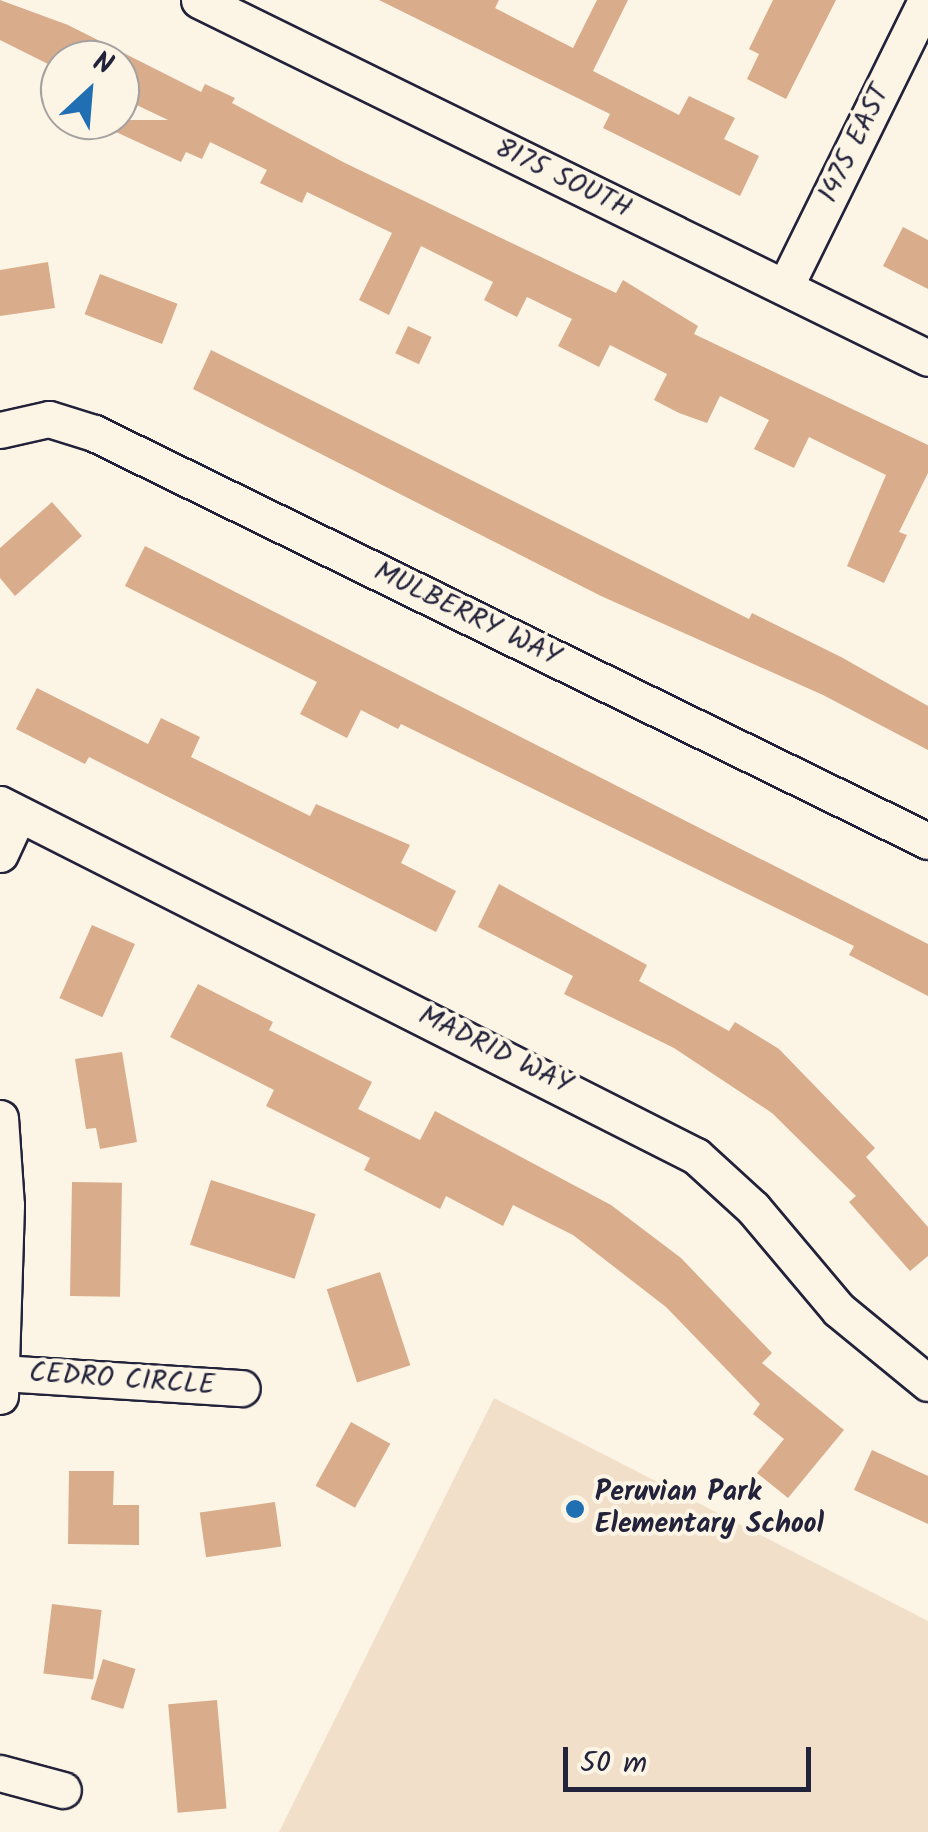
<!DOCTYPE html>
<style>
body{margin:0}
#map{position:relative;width:928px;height:1832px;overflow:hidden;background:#fcf5e5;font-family:Kalam,sans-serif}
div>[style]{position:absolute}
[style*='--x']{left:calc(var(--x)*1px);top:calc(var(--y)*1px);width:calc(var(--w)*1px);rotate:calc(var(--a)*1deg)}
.built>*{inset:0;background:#f2dfca}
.building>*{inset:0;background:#d9ac8b;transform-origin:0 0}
.roads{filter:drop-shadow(2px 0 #22223b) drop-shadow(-2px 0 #22223b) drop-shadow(0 2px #22223b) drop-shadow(0 -2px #22223b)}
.minor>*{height:35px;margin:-17.5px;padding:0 17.5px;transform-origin:17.5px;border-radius:17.5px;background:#fcf5e5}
.dots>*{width:28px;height:28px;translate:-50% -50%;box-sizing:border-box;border:5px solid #fcf5e5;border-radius:50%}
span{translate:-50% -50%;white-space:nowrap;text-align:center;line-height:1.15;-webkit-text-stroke:8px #fcf5e5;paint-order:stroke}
.street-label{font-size:28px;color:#22223b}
.poi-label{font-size:28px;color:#22223b;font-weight:700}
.left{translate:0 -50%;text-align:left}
.north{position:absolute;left:40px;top:40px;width:100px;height:100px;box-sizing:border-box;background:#fcf5e5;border:2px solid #a5a1a1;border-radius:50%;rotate:26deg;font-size:28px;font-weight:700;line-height:40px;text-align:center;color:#22223b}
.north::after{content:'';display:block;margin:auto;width:35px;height:45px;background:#1f6fb2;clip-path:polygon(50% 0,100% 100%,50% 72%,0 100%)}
.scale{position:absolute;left:563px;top:1747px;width:248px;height:45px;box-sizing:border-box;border:5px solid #22223b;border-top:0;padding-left:12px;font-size:30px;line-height:35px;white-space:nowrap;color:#22223b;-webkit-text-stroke:8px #fcf5e5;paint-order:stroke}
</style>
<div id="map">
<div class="built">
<i style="clip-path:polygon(494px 1398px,928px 1621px,928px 1832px,279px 1832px)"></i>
</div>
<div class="building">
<i style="clip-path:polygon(0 0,68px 25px,201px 92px,205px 84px,235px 98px,232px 103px,345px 163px,616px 293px,623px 280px,698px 326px,694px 334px,928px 445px,928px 473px,899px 532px,907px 535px,884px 583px,847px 566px,886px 475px,809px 437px,794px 468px,754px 449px,769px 420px,720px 396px,707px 423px,679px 413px,654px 400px,667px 374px,610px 345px,599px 367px,558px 346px,572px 319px,527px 297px,517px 317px,484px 300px,493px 282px,421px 246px,389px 315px,359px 300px,392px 233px,307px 192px,302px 203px,260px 183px,267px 170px,210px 142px,202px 159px,186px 152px,181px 162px,90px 120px,168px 120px,120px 97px,120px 60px,60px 60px,60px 70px,0 40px)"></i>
<i style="clip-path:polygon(379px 0,499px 0,495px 8px,573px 48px,597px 0,628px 0,593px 71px,679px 115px,689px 96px,735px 118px,724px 139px,759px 156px,740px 196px,603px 128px,610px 114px)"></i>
<i style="clip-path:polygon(773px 0,836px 0,786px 99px,747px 79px,759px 54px,749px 49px)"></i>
<i style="clip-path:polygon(903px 227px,928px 240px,928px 289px,883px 266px)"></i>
<i style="clip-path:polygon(48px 262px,55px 308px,0 316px,0 270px)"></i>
<i style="left:100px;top:274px;width:83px;height:43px;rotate:21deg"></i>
<i style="left:408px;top:326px;width:26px;height:30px;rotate:25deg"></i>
<i style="clip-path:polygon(211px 350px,749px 619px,752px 613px,841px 657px,928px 706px,928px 750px,823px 695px,601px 596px,193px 389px)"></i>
<i style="clip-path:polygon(52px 502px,82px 536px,15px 596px,0 578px,0 548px)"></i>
<i style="clip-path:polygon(145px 546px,928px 944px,928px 996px,849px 955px,854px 946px,401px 724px,398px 729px,361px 710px,347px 738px,300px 714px,317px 682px,125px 586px)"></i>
<i style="clip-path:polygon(37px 688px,148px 744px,161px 718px,200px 737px,191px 757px,310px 816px,316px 804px,410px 845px,401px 863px,456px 891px,436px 932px,89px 757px,85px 764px,16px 729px)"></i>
<i style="clip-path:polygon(499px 884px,647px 965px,639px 981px,729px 1031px,735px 1022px,779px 1049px,875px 1148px,866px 1157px,928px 1227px,928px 1256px,910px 1271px,849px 1202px,856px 1196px,772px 1113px,674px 1048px,564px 994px,573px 976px,478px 927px)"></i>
<i style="left:92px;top:925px;width:47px;height:80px;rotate:24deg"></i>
<i style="clip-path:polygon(198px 984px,273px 1022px,269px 1030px,372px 1082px,358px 1109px,420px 1140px,435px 1111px,611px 1205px,681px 1258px,772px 1353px,762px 1363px,844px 1430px,788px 1498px,757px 1473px,784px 1439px,753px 1414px,760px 1404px,666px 1307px,573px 1235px,513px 1205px,503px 1226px,446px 1196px,440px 1209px,364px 1170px,370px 1158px,266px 1106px,274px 1090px,170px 1037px)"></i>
<i style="clip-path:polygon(122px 1052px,137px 1142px,100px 1149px,96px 1128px,86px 1129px,75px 1059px)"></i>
<i style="left:211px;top:1180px;width:110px;height:68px;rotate:18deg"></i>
<i style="left:72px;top:1182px;width:50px;height:114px;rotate:1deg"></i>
<i style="left:380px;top:1272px;width:98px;height:56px;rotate:72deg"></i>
<i style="left:351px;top:1422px;width:45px;height:73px;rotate:29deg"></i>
<i style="clip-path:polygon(872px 1450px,928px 1476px,928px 1524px,854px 1490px)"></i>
<i style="clip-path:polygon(69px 1471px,114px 1471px,113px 1505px,139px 1505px,139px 1545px,68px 1544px)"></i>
<i style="left:275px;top:1502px;width:45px;height:76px;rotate:82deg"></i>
<i style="left:52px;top:1604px;width:50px;height:70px;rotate:7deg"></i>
<i style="left:103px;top:1659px;width:34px;height:42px;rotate:17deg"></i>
<i style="left:217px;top:1700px;width:109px;height:49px;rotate:85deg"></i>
</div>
<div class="roads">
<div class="minor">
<i style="--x:199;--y:0;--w:812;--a:26.15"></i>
<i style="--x:785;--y:287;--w:320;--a:-63.8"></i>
<i style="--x:0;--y:430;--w:50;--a:-12.7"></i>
<i style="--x:49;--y:419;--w:47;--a:17.3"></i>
<i style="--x:94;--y:433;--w:928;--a:26.07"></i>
<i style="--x:0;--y:804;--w:780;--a:26.83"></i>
<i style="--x:696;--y:1156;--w:77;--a:42.4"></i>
<i style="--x:753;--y:1208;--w:133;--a:49.9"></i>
<i style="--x:839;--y:1310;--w:115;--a:39.4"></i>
<i style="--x:0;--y:854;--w:43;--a:-65.2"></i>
<i style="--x:0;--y:1118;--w:87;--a:86.1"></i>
<i style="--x:6;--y:1205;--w:191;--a:91.8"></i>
<i style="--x:2;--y:1373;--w:240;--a:3.6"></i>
<i style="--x:0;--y:1773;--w:65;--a:15.1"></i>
</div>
</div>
<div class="dots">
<i style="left:575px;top:1509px;background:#1f6fb2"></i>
</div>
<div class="street-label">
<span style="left:855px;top:144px;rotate:-64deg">1475 EAST</span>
<span style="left:563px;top:179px;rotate:26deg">8175 SOUTH</span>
<span style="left:467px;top:615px;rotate:26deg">MULBERRY WAY</span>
<span style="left:495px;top:1051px;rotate:26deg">MADRID WAY</span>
<span style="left:122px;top:1380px;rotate:4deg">CEDRO CIRCLE</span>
</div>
<div class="poi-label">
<span class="left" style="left:595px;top:1509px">Peruvian Park<br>Elementary School</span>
</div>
<div class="north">N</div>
<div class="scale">50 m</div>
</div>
